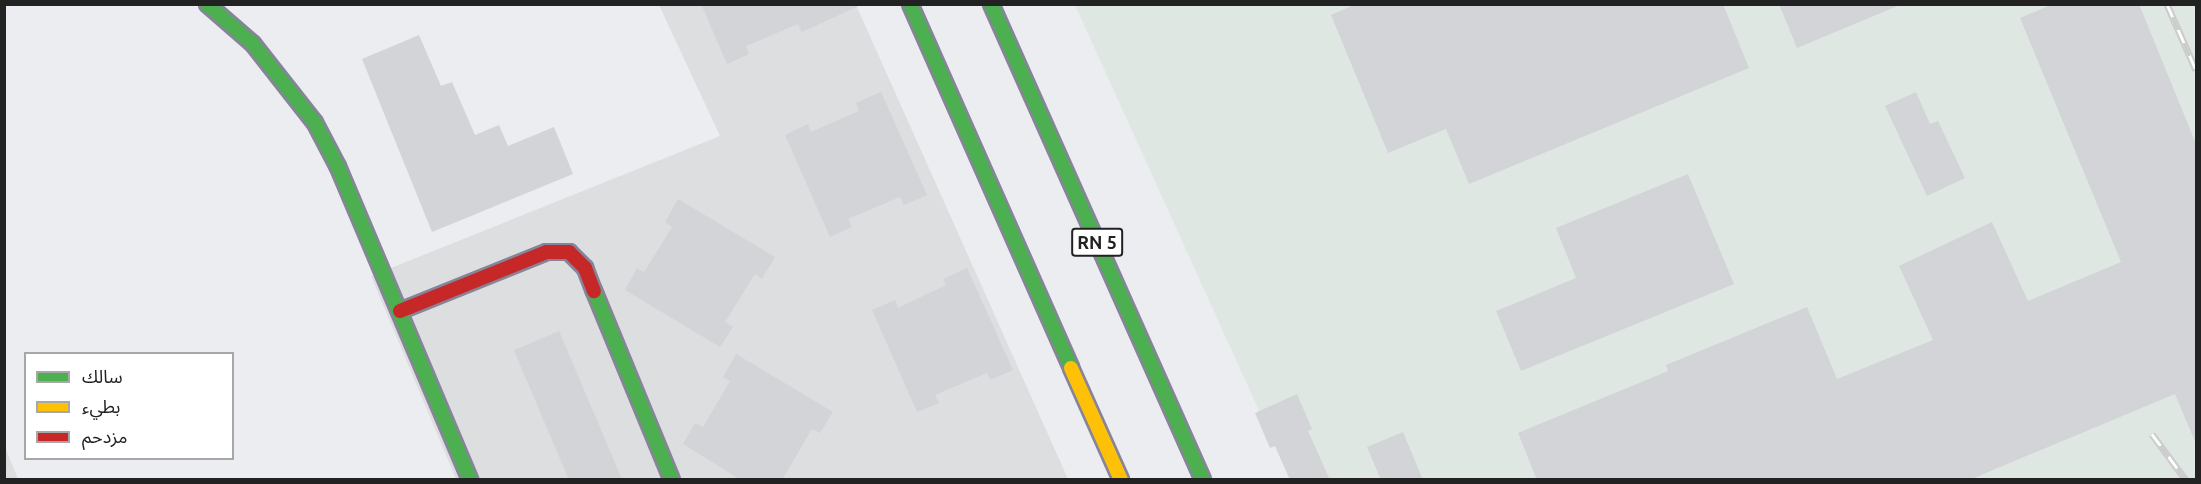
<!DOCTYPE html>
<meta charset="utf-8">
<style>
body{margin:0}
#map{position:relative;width:2201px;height:484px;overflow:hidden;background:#ebedf0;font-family:Ubuntu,"Noto Sans Arabic",sans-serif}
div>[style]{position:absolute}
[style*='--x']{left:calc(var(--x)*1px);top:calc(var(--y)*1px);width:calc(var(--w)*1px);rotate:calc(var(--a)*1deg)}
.residential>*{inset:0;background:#dcdedf}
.industrial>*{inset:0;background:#dfe7e3}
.building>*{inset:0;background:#d2d4d7;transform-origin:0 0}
.roads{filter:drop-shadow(2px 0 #87849a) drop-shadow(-2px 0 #87849a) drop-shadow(0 2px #87849a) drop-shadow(0 -2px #87849a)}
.fast>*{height:14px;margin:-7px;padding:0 7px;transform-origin:7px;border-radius:7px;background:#4caf50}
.slow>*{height:14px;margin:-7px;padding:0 7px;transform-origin:7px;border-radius:7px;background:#ffc107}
.jam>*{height:14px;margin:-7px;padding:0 7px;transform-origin:7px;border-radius:7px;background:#c62828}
.rail>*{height:7px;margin-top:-3.5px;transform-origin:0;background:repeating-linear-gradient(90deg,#fff 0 14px,#ccc 0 28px);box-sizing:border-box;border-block:2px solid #ccc}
span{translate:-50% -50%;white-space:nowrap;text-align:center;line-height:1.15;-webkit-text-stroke:4.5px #fff;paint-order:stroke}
.shield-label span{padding:2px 4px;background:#fff;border:2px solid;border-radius:4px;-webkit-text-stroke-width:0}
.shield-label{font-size:18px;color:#222;font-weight:700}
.frame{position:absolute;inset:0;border:6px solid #222;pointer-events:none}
.legend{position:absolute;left:24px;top:352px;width:210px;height:108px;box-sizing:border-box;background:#fff;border:2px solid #a7a7a7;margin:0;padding:8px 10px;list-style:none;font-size:18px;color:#222}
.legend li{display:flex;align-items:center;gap:12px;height:30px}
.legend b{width:30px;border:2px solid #a7a7a7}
</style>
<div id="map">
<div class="residential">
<i style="clip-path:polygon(659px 5px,856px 5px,1068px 479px,456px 479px,371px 276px,720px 136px)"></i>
<i style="clip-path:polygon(4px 447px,5px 447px,18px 479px,5px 479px)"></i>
</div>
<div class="industrial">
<i style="clip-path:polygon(1075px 5px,2196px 5px,2196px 479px,1290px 479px)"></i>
</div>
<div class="building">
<i style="clip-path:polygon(701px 4px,863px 4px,802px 32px,798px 24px,746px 46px,749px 54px,727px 64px)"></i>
<i style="clip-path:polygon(1356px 4px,1723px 4px,1749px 68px,1469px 184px,1446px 129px,1388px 153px,1331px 15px)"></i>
<i style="clip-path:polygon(1779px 4px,1899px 4px,1900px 5px,1797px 48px)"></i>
<i style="clip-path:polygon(2053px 4px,2139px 4px,2196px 144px,2196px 444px,2175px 394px,1969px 480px,1537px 480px,1518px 433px,1668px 371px,1666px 365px,1807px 307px,1837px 379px,1933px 340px,1899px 266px,1992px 222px,2028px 301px,2121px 262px,2020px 18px)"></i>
<i style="clip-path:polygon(419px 35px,441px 86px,452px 82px,475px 135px,499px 125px,508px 146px,554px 127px,573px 174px,432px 232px,362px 59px)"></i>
<i style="clip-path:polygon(881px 92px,927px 195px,904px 205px,900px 197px,848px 219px,852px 227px,830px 237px,785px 135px,808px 124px,811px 132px,859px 111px,856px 103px)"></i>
<i style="clip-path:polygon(1916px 92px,1930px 124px,1938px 121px,1965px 178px,1927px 196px,1885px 106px)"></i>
<i style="clip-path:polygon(1688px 174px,1734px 284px,1521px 371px,1496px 311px,1576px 278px,1556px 228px)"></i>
<i style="clip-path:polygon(678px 199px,775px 257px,762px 279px,755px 274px,725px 322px,733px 327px,720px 347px,625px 290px,637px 268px,644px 272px,659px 248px,672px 227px,665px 222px)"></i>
<i style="clip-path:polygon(967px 268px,1013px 370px,990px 380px,987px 373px,935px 395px,939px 403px,917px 412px,872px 310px,895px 300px,898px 308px,946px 285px,943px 279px)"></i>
<i style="left:559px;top:331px;width:162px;height:49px;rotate:67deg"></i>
<i style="clip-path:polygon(736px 354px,833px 412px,820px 433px,812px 429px,782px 480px,741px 480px,683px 444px,695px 423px,703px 427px,730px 381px,723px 377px)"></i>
<i style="clip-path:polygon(1297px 394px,1312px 429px,1308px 431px,1330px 480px,1290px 480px,1275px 446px,1270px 448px,1255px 413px)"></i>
<i style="clip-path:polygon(1403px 432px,1423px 480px,1381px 480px,1367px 447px)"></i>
</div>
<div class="roads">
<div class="fast">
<i style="--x:207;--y:4;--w:61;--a:41"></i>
<i style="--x:253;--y:44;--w:100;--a:51.9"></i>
<i style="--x:315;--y:123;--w:50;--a:62.4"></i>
<i style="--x:338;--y:167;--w:340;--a:67.1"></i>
<i style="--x:910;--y:4;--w:398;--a:66.1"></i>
<i style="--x:991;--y:4;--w:521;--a:65.99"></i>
<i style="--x:594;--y:291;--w:204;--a:67.6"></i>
</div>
<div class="slow">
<i style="--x:1071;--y:368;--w:123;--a:65.9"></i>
</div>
<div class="jam">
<i style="--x:400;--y:311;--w:158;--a:-21.9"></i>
<i style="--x:547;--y:252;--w:22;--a:0"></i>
<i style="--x:569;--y:252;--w:23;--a:45"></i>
<i style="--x:585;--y:268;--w:25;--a:69"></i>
</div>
</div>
<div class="rail">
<i style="--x:2167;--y:4;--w:72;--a:66.3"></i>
<i style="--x:2152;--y:434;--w:57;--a:53.5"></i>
</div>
<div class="shield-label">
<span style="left:1097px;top:242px">RN 5</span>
</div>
<div class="frame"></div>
<ul class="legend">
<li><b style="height:8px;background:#4caf50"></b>سالك</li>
<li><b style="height:8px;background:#ffc107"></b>بطيء</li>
<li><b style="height:8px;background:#c62828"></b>مزدحم</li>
</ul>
</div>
